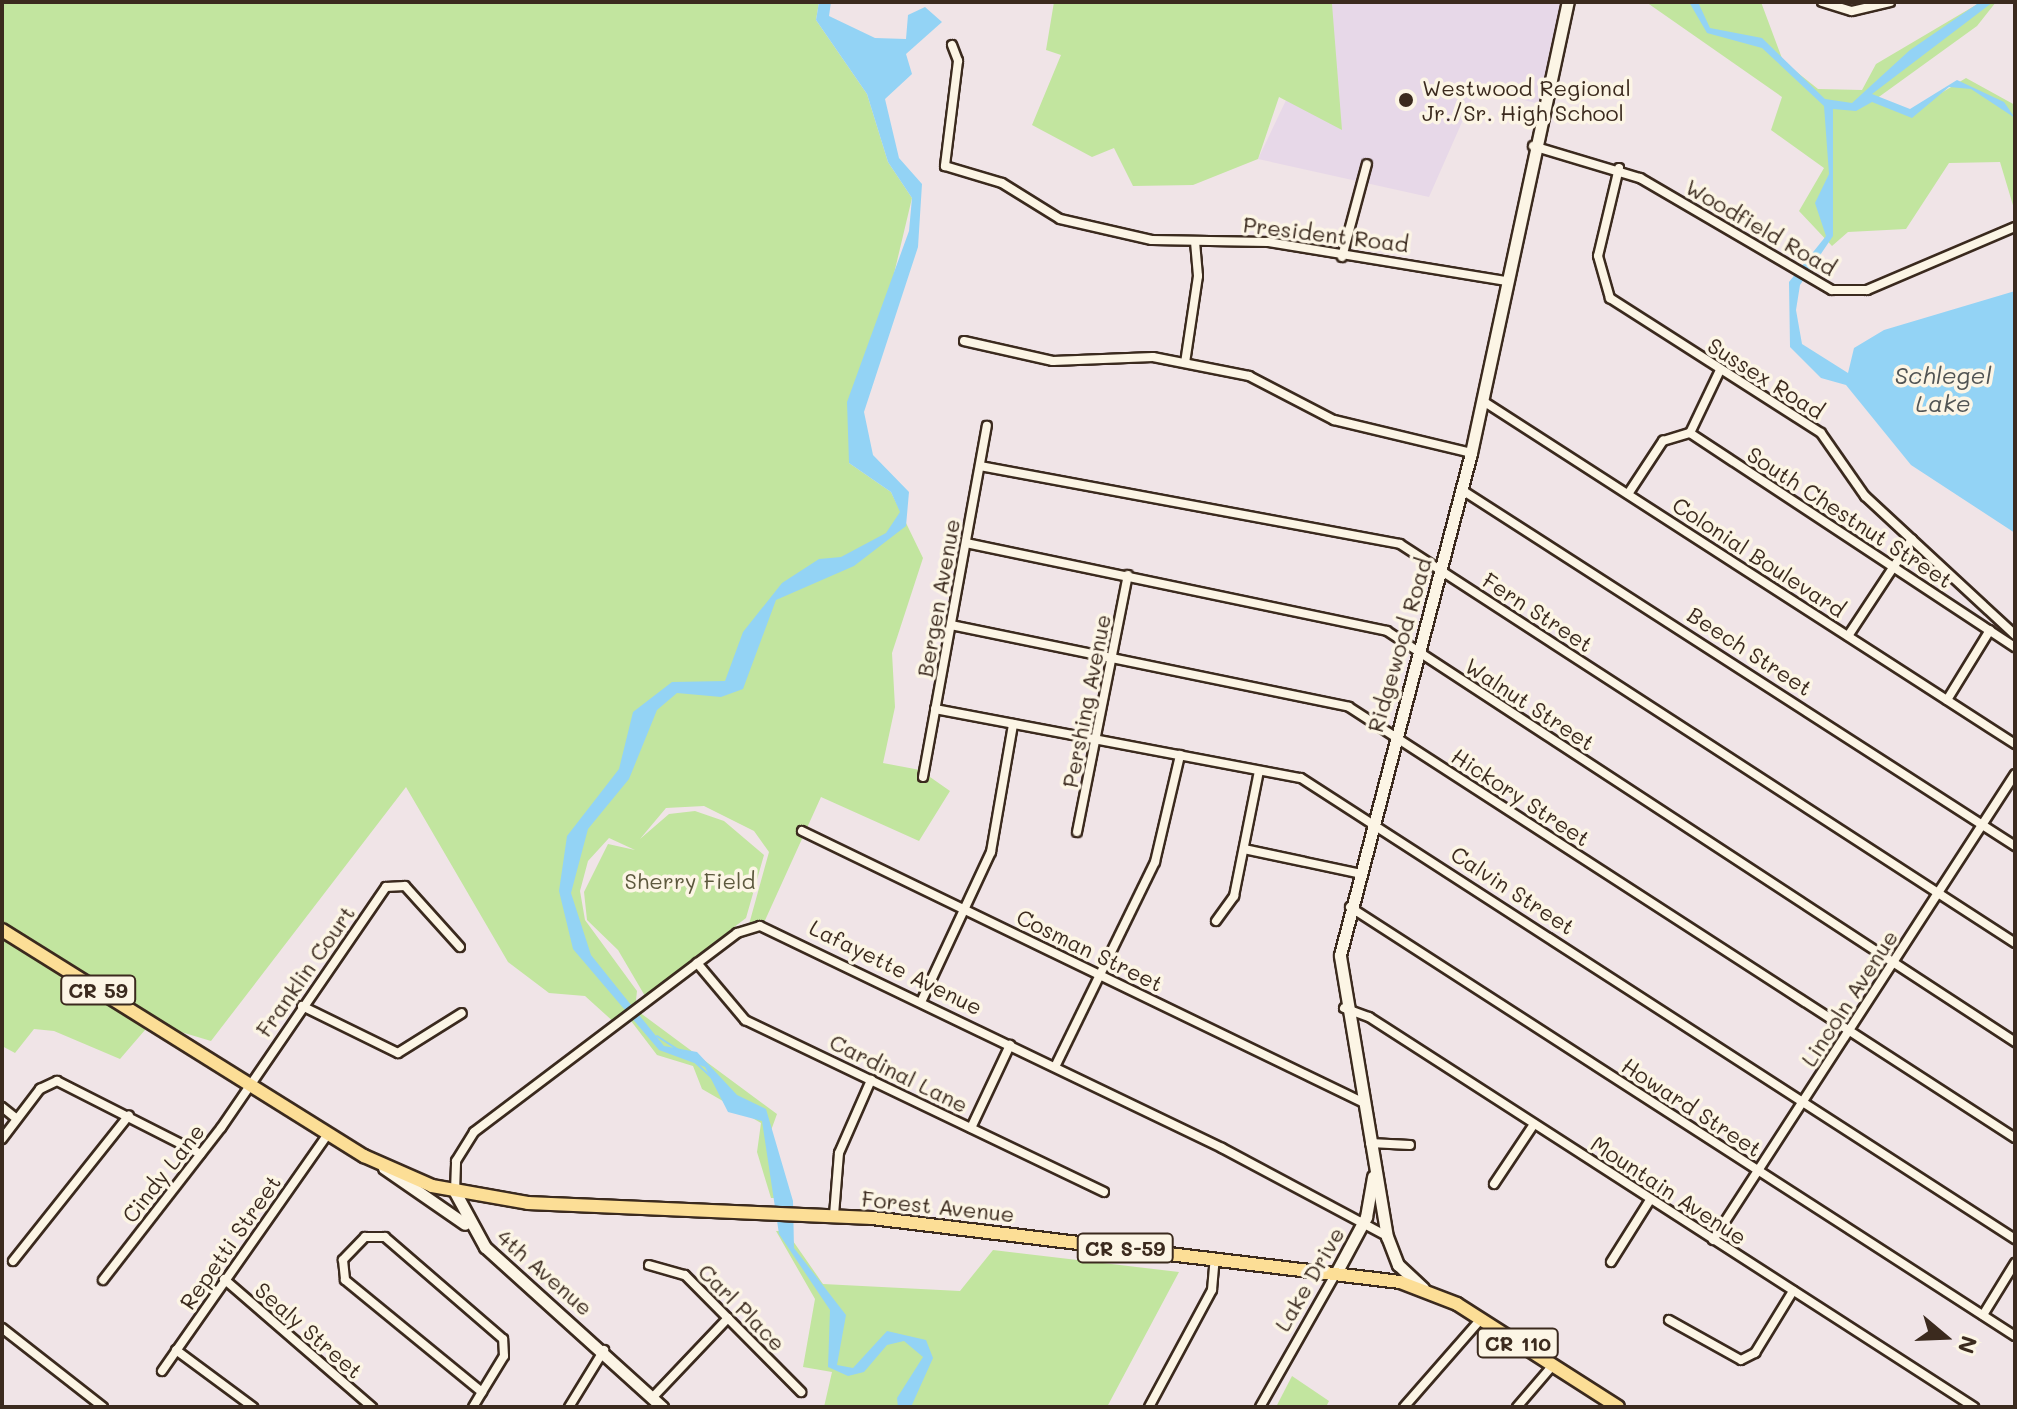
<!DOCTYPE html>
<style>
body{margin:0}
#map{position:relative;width:2017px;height:1409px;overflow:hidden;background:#f0e4e7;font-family:Mali,sans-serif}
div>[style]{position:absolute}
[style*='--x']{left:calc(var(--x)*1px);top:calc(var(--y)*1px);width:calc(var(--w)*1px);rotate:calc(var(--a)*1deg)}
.built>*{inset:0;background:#e7d8e8}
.green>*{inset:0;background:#c2e59f}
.water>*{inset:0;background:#93d3f5}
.stream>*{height:2px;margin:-1px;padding:0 1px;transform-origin:1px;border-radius:1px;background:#93d3f5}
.roads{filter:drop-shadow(2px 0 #3b2a1e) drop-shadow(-2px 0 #3b2a1e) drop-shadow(0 2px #3b2a1e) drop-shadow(0 -2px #3b2a1e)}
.minor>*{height:8px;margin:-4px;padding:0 4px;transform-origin:4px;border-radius:4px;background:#fcf5e5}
.secondary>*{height:11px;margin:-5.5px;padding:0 5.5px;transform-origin:5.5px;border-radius:5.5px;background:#fcf5e5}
.primary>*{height:12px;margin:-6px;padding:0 6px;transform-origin:6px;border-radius:6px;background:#fcde96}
.dots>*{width:22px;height:22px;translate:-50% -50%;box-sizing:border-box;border:4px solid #fcf5e5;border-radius:50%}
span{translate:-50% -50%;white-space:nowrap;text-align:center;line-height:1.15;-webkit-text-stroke:7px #fcf5e5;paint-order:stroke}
.shield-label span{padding:2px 6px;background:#fcf5e5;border:2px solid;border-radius:6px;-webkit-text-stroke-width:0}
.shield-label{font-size:20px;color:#3b2a1e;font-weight:700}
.poi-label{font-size:22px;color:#3b2a1e}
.left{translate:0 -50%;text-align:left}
.street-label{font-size:22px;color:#3b2a1e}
.park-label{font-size:22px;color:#5d593e}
.water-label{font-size:24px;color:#515454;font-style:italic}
.frame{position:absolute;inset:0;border:4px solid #3b2a1e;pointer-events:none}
.north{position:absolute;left:1905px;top:1297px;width:80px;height:80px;-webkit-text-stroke:6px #fcf5e5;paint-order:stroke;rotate:109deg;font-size:22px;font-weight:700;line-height:32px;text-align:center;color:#3b2a1e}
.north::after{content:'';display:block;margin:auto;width:28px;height:36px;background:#3b2a1e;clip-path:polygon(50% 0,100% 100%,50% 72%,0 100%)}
</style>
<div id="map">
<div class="built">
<i style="clip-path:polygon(1307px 2px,1568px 2px,1543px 105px,1477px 88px,1429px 197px,1258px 159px,1332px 4px)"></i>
</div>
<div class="green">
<i style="clip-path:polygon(2px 2px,819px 2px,816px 20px,867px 94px,888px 162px,912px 198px,849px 463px,891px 492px,923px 558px,892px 653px,895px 707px,883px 763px,920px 770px,950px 791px,919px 841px,821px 797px,762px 927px,748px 928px,769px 852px,754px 831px,704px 806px,666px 808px,640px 839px,669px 814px,695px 811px,724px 821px,764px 855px,746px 918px,645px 996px,618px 950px,587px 920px,584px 892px,608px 844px,635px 850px,609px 838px,588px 861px,580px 891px,585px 920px,637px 991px,635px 1009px,777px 1114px,769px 1136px,782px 1198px,771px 1198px,757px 1152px,761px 1123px,702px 1089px,693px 1066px,657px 1055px,628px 1017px,616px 1024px,585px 996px,549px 993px,508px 962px,406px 787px,211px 1041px,151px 1023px,120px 1059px,54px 1031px,34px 1029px,15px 1053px,2px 1046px)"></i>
<i style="clip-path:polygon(1054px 2px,1332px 4px,1342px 130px,1279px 97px,1258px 159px,1193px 185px,1133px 186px,1114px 148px,1092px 157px,1032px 125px,1061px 55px,1046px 50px)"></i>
<i style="clip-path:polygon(1646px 2px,1761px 2px,1783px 61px,1818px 89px,1862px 90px,1876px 64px,1981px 2px,1996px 2px,1977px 26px,1876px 99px,1908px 113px,1966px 78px,2015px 105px,2015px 212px,2000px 162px,1949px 163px,1906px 229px,1848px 232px,1832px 246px,1799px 211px,1824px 168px,1771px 130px,1782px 97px)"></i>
<i style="clip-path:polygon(776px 1231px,786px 1231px,823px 1284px,960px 1291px,993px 1250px,1179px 1272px,1107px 1407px,824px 1407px,832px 1372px,803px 1367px,815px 1299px)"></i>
<i style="clip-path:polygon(1292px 1376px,1329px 1401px,1326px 1407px,1276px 1407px)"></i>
</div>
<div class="water">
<i style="clip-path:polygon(819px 2px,831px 2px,829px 16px,875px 38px,906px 39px,908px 15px,925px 7px,942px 22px,906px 54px,912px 74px,885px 99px,899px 158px,922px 184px,918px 247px,864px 412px,873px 455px,909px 492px,906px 526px,854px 566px,776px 600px,743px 689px,721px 697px,677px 693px,657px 710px,629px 779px,588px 829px,571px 893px,591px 955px,664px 1046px,697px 1052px,737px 1095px,766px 1109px,793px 1201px,794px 1248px,846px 1315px,837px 1365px,853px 1368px,887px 1331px,926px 1340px,933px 1358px,911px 1407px,898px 1407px,897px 1398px,923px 1357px,904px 1341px,887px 1345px,864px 1372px,848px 1376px,828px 1367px,830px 1310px,779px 1234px,762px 1121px,728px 1112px,705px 1067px,659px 1050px,573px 949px,559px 891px,567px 836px,619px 769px,633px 712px,672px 682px,725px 681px,743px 632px,782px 583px,819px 559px,841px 557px,886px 533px,900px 512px,891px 492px,849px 463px,847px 402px,909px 231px,912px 198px,888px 162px,867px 94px,816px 20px)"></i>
<i style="clip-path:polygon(1689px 2px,1698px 2px,1710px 28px,1762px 38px,1825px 99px,1852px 103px,1910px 50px,1980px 2px,1993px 2px,1872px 94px,1910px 109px,1957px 80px,2004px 102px,2015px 118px,1971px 89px,1949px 87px,1912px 118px,1872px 102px,1856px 111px,1833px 109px,1833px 236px,1800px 285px,1796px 310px,1802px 344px,1848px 373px,1854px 348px,1884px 330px,2015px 291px,2015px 533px,1911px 465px,1846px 385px,1821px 378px,1790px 347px,1789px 282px,1826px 236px,1815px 203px,1829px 174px,1824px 106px,1762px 48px,1707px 33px)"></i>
</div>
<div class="stream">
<i style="--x:657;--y:1036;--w:30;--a:33"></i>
<i style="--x:696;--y:1063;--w:26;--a:43"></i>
</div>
<div class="roads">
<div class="minor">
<i style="--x:1822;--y:2;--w:31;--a:17"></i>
<i style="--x:1852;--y:11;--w:39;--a:-13"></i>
<i style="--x:952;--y:45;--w:17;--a:69"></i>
<i style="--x:958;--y:61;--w:106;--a:97.1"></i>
<i style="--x:945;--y:166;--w:59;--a:16.6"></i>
<i style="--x:1002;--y:183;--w:68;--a:31.8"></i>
<i style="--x:1060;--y:219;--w:94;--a:12.9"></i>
<i style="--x:1152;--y:240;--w:116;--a:1"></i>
<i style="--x:1268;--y:242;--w:241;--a:9.3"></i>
<i style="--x:1533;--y:146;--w:112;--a:16.7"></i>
<i style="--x:1640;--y:178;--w:222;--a:30.3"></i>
<i style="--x:1832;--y:290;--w:35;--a:0"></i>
<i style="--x:1867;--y:290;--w:161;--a:-23.1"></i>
<i style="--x:1619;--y:168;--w:90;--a:103.4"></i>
<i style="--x:1598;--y:256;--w:44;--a:74.1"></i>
<i style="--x:1610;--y:298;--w:250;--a:32.6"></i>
<i style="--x:1821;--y:433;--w:77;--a:55.1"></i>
<i style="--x:1865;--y:496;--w:205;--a:42.8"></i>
<i style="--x:1342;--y:257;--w:96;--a:-75"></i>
<i style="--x:964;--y:341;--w:91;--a:12.7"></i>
<i style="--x:1053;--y:361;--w:100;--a:-2.3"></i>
<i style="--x:1153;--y:357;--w:98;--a:11.2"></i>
<i style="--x:1249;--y:376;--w:96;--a:27.4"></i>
<i style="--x:1334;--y:420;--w:141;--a:13.5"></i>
<i style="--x:1185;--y:363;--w:88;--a:-81.5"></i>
<i style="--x:1198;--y:276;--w:33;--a:-95"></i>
<i style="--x:1483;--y:401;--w:633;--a:32.81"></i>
<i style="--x:1690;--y:433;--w:389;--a:33.4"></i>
<i style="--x:1690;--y:433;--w:70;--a:-64.5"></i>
<i style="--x:980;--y:466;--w:427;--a:10.5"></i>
<i style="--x:1400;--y:544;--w:733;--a:32.97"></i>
<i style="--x:1462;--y:490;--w:658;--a:32.77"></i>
<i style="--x:1628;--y:494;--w:64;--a:-56.6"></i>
<i style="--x:1663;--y:441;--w:28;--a:-17"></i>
<i style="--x:966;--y:543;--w:430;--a:11.8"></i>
<i style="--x:1387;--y:631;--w:751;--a:33.2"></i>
<i style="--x:951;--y:625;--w:406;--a:11.6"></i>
<i style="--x:1349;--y:707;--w:793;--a:32.91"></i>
<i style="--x:1848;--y:636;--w:116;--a:-56.6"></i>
<i style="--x:1947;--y:700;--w:82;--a:-58.4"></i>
<i style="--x:935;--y:709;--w:372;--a:10.7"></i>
<i style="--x:1301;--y:778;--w:850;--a:32.85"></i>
<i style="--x:923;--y:777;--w:357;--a:-79.7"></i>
<i style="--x:802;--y:831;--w:622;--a:25.82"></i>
<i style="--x:1077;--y:832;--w:262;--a:-78.8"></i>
<i style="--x:1244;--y:849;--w:116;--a:12"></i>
<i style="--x:1350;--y:907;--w:791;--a:32.83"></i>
<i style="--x:1216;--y:921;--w:31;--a:-54"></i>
<i style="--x:1234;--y:896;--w:127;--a:-78.7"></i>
<i style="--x:697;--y:963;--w:75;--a:49.9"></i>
<i style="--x:745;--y:1020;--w:398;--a:25.6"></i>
<i style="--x:921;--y:1002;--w:166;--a:-65"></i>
<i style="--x:991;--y:852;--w:130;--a:-80.2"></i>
<i style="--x:302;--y:1006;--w:107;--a:26.1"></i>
<i style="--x:398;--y:1053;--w:75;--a:-32"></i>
<i style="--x:1344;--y:1008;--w:27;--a:20"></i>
<i style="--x:1369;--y:1017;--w:720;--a:32.81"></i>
<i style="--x:1055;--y:1067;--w:228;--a:-64"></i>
<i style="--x:1155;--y:862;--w:110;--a:-76.8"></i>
<i style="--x:2;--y:1107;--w:19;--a:39"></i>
<i style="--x:971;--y:1128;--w:92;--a:-64.8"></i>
<i style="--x:2;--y:1139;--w:63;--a:-52.8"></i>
<i style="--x:40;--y:1089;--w:19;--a:-25"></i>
<i style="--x:57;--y:1081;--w:161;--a:26.9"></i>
<i style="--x:1370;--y:1143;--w:40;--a:2.9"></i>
<i style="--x:1494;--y:1184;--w:72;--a:-56.3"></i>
<i style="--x:455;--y:1192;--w:31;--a:-88"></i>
<i style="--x:456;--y:1161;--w:34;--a:-58"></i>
<i style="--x:474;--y:1132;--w:330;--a:-37.1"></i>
<i style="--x:737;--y:933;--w:24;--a:-17"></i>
<i style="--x:760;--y:926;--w:513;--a:25.67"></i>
<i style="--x:1222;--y:1148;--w:187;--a:28.1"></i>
<i style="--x:834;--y:1215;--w:62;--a:-85.4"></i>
<i style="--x:839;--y:1153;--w:80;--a:-66.3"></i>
<i style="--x:1713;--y:1240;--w:555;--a:-57.05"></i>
<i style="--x:13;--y:1261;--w:186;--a:-51.5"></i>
<i style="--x:1611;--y:1262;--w:73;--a:-57.8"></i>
<i style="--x:649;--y:1265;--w:37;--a:16"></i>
<i style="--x:685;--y:1275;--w:165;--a:45.2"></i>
<i style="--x:224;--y:1279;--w:196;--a:40.9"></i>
<i style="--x:103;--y:1280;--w:192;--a:-52.2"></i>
<i style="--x:221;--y:1128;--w:292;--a:-55.6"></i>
<i style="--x:386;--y:887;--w:19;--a:-3"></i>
<i style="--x:405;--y:886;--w:82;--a:48"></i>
<i style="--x:1983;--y:1315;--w:61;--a:-58.4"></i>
<i style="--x:1669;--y:1320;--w:82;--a:29.1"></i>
<i style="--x:1741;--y:1360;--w:16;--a:-27"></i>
<i style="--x:1755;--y:1353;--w:73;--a:-58.5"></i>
<i style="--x:2;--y:1328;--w:128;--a:38"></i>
<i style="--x:176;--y:1350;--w:96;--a:36.5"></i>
<i style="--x:162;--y:1371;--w:289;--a:-55"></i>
<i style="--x:653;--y:1397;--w:109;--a:-46.5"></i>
<i style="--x:473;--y:1407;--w:17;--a:-59"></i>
<i style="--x:482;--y:1392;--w:42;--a:-58.6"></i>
<i style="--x:504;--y:1356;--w:17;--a:-93"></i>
<i style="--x:503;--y:1339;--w:156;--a:-139.2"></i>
<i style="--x:385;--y:1237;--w:20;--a:180"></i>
<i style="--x:365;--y:1237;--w:32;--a:134"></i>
<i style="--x:343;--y:1260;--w:20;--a:84"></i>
<i style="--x:345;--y:1280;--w:177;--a:39.3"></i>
<i style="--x:569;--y:1407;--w:67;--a:-58.4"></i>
<i style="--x:1149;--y:1407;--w:133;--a:-61.7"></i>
<i style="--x:1212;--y:1290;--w:32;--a:-85"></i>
<i style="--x:1260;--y:1407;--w:154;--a:-60.4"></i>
<i style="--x:1404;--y:1407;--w:117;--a:-48.8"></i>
<i style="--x:1517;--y:1407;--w:55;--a:-49.4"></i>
</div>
<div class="secondary">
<i style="--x:384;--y:1168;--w:98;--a:34.7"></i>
<i style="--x:455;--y:1192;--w:63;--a:61.4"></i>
<i style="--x:485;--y:1247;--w:239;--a:42.1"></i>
<i style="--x:1336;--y:1273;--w:64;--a:-61.8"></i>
<i style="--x:1366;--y:1217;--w:41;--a:-80.1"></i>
<i style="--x:1423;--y:1288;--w:34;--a:-137"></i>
<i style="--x:1398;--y:1265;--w:30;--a:-111"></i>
<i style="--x:1387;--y:1237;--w:286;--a:-99.5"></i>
<i style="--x:1340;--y:955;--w:519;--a:-75.37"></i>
<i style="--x:1471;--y:453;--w:461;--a:-77.9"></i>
</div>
<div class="primary">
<i style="--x:2;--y:930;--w:427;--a:32"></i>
<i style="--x:364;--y:1156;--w:74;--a:23.8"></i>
<i style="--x:432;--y:1186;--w:97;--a:10"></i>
<i style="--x:528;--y:1203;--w:344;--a:2.5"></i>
<i style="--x:872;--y:1218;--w:532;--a:6.91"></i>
<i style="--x:1400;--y:1282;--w:61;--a:21.1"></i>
<i style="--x:1457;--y:1304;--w:191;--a:32.6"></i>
</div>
</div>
<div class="dots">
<i style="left:1406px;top:100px;background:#3b2a1e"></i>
</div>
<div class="shield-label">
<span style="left:98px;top:990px">CR 59</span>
<span style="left:1125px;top:1248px">CR S-59</span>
<span style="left:1518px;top:1343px">CR 110</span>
</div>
<div class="poi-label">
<span class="left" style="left:1422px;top:100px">Westwood Regional<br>Jr./Sr. High School</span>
</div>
<div class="street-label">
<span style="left:1761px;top:227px;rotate:30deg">Woodfield Road</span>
<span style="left:1326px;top:234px;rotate:7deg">President Road</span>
<span style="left:1766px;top:378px;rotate:32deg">Sussex Road</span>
<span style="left:1850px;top:517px;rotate:33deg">South Chestnut Street</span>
<span style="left:1759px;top:557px;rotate:33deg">Colonial Boulevard</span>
<span style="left:938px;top:598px;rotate:-80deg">Bergen Avenue</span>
<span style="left:1538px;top:612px;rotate:33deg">Fern Street</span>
<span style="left:1399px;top:645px;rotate:-74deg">Ridgewood Road</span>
<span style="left:1750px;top:651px;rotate:33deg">Beech Street</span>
<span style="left:1086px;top:701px;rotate:-79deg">Pershing Avenue</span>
<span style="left:1530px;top:704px;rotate:33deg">Walnut Street</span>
<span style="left:1521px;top:797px;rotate:33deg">Hickory Street</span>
<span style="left:1513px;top:890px;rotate:33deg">Calvin Street</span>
<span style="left:1090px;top:950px;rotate:26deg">Cosman Street</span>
<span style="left:896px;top:967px;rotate:26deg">Lafayette Avenue</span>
<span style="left:305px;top:971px;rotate:-55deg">Franklin Court</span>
<span style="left:1849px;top:998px;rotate:-57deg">Lincoln Avenue</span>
<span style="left:899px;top:1073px;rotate:26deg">Cardinal Lane</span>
<span style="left:1692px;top:1107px;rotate:33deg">Howard Street</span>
<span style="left:163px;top:1173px;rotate:-52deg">Cindy Lane</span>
<span style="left:1669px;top:1190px;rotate:33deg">Mountain Avenue</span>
<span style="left:938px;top:1206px;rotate:6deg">Forest Avenue</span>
<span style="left:230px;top:1242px;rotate:-55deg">Repetti Street</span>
<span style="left:545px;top:1272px;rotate:41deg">4th Avenue</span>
<span style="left:1309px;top:1279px;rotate:-60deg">Lake Drive</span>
<span style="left:742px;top:1307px;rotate:45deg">Carl Place</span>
<span style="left:309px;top:1330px;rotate:41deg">Sealy Street</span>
</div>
<div class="park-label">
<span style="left:690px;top:881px">Sherry Field</span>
</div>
<div class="water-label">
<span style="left:1943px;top:389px">Schlegel<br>Lake</span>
</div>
<div class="frame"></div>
<div class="north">N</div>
</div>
